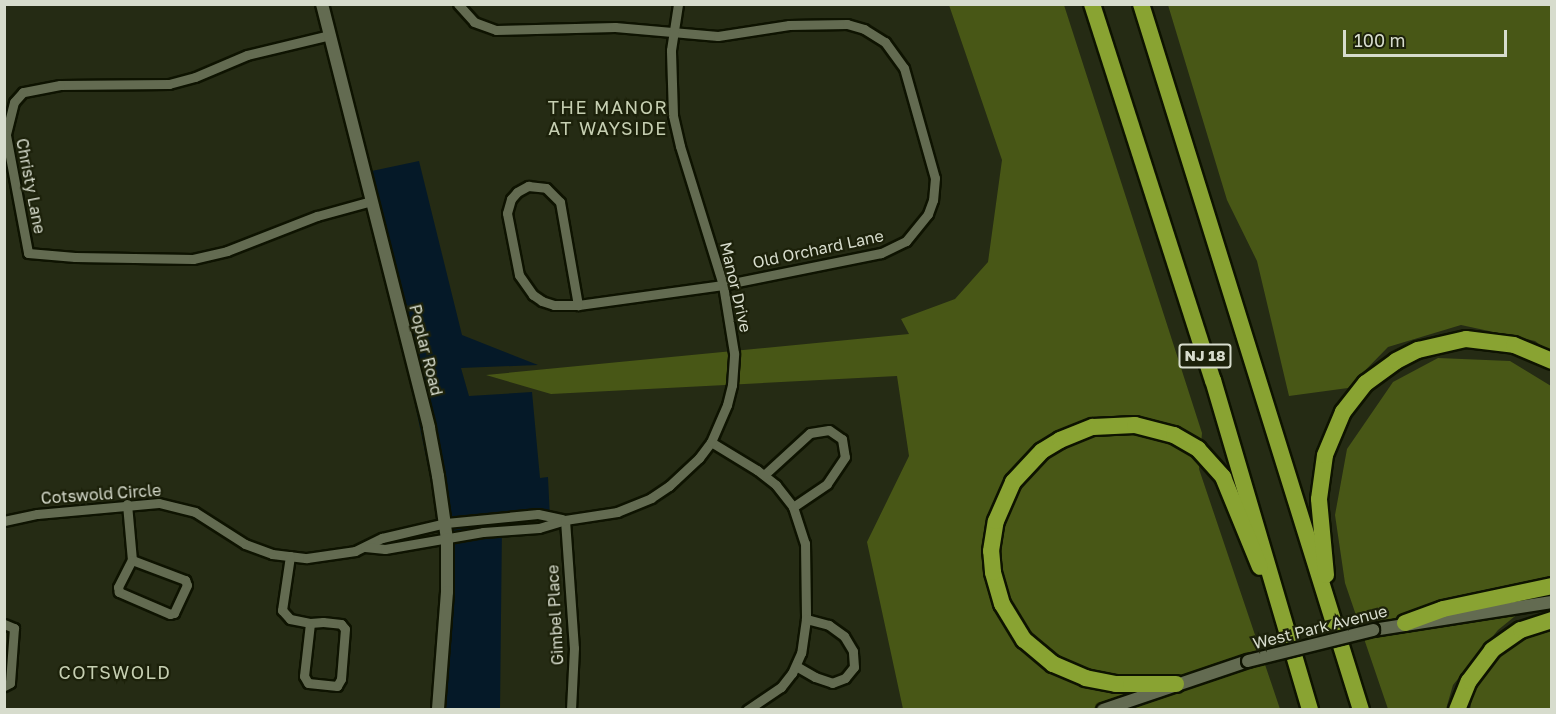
<!DOCTYPE html>
<style>
body{margin:0}
#map{position:relative;width:1556px;height:714px;overflow:hidden;background:#252b14;font-family:"Golos Text",sans-serif}
div>[style]{position:absolute}
[style*='--x']{left:calc(var(--x)*1px);top:calc(var(--y)*1px);width:calc(var(--w)*1px);rotate:calc(var(--a)*1deg)}
.green>*{inset:0;background:#485716}
.water>*{inset:0;background:#051928}
.roads{filter:drop-shadow(2px 0 #0e1301) drop-shadow(-2px 0 #0e1301) drop-shadow(0 2px #0e1301) drop-shadow(0 -2px #0e1301)}
.minor>*{height:9px;margin:-4.5px;padding:0 4.5px;transform-origin:4.5px;border-radius:4.5px;background:#636b51}
.tertiary>*{height:12px;margin:-6px;padding:0 6px;transform-origin:6px;border-radius:6px;background:#636b51}
.motorway>*{height:16px;margin:-8px;padding:0 8px;transform-origin:8px;border-radius:8px;background:#89a332}
.bridges{filter:drop-shadow(2px 0 #0e1301) drop-shadow(-2px 0 #0e1301) drop-shadow(0 2px #0e1301) drop-shadow(0 -2px #0e1301)}
.tertiary-bridge>*{height:12px;margin:-6px;padding:0 6px;transform-origin:6px;border-radius:6px;background:#636b51}
span{translate:-50% -50%;white-space:nowrap;text-align:center;line-height:1.15;-webkit-text-stroke:4.5px #1c210a;paint-order:stroke}
.shield-label span{padding:2px 4px;background:#1c210a;border:2px solid;border-radius:4px;-webkit-text-stroke-width:0}
.shield-label{font-size:15px;color:#d7dccd;font-weight:700}
.street-label{font-size:16px;color:#d7dccd}
.neighbourhood-label{font-size:18px;color:#c6cfb2;letter-spacing:1.5px}
.frame{position:absolute;inset:0;border:6px solid #d7dccd;pointer-events:none}
.scale{position:absolute;left:1343px;top:30px;width:164px;height:27px;box-sizing:border-box;border:3px solid #d7dccd;border-top:0;padding-left:8px;font-size:18px;line-height:21px;white-space:nowrap;color:#d7dccd;-webkit-text-stroke:4px #1c210a;paint-order:stroke}
</style>
<div id="map">
<div class="green">
<i style="clip-path:polygon(949px 5px,1064px 5px,1202px 433px,1199px 469px,1280px 709px,903px 709px,867px 542px,909px 456px,897px 376px,551px 394px,486px 375px,909px 334px,901px 319px,955px 299px,988px 262px,1002px 160px)"></i>
<i style="clip-path:polygon(1168px 5px,1551px 5px,1551px 353px,1535px 341px,1461px 325px,1388px 347px,1348px 388px,1289px 396px,1257px 261px,1227px 200px)"></i>
<i style="clip-path:polygon(1438px 358px,1510px 361px,1551px 386px,1551px 587px,1498px 630px,1453px 685px,1446px 709px,1388px 709px,1345px 583px,1335px 515px,1347px 449px,1393px 382px)"></i>
<i style="clip-path:polygon(1551px 620px,1551px 709px,1470px 710px,1474px 686px,1519px 635px)"></i>
</div>
<div class="water">
<i style="clip-path:polygon(419px 161px,462px 335px,538px 365px,461px 368px,469px 396px,532px 392px,540px 478px,548px 477px,550px 519px,502px 525px,500px 709px,432px 709px,443px 539px,367px 172px)"></i>
</div>
<div class="roads">
<div class="minor">
<i style="--x:458;--y:4;--w:24;--a:48"></i>
<i style="--x:474;--y:22;--w:23;--a:20"></i>
<i style="--x:496;--y:30;--w:119;--a:-1.4"></i>
<i style="--x:615;--y:27;--w:103;--a:5"></i>
<i style="--x:718;--y:36;--w:72;--a:-8.8"></i>
<i style="--x:789;--y:25;--w:58;--a:-1"></i>
<i style="--x:847;--y:24;--w:18;--a:16"></i>
<i style="--x:864;--y:29;--w:25;--a:32"></i>
<i style="--x:885;--y:42;--w:32;--a:54"></i>
<i style="--x:904;--y:68;--w:114;--a:74.3"></i>
<i style="--x:935;--y:178;--w:22;--a:95"></i>
<i style="--x:933;--y:200;--w:15;--a:110"></i>
<i style="--x:928;--y:214;--w:35;--a:129"></i>
<i style="--x:906;--y:241;--w:28;--a:154"></i>
<i style="--x:881;--y:253;--w:161;--a:168.6"></i>
<i style="--x:723;--y:285;--w:146;--a:172.1"></i>
<i style="--x:330;--y:35;--w:85;--a:166.5"></i>
<i style="--x:247;--y:55;--w:56;--a:157.1"></i>
<i style="--x:195;--y:77;--w:27;--a:165"></i>
<i style="--x:169;--y:84;--w:109;--a:179.5"></i>
<i style="--x:60;--y:85;--w:38;--a:169"></i>
<i style="--x:23;--y:92;--w:13;--a:132"></i>
<i style="--x:14;--y:102;--w:34;--a:104"></i>
<i style="--x:6;--y:135;--w:120;--a:79.4"></i>
<i style="--x:28;--y:253;--w:47;--a:4.9"></i>
<i style="--x:75;--y:257;--w:118;--a:1"></i>
<i style="--x:193;--y:259;--w:35;--a:-13"></i>
<i style="--x:227;--y:251;--w:97;--a:-21.3"></i>
<i style="--x:317;--y:216;--w:57;--a:-15.3"></i>
<i style="--x:528;--y:186;--w:18;--a:6"></i>
<i style="--x:546;--y:188;--w:20;--a:45"></i>
<i style="--x:560;--y:202;--w:105;--a:80.1"></i>
<i style="--x:578;--y:305;--w:24;--a:180"></i>
<i style="--x:554;--y:305;--w:13;--a:-162"></i>
<i style="--x:542;--y:301;--w:11;--a:-146"></i>
<i style="--x:533;--y:295;--w:24;--a:-125"></i>
<i style="--x:519;--y:275;--w:63;--a:-101"></i>
<i style="--x:507;--y:213;--w:15;--a:-74"></i>
<i style="--x:511;--y:199;--w:9;--a:-49"></i>
<i style="--x:517;--y:192;--w:13;--a:-29"></i>
<i style="--x:711;--y:442;--w:54;--a:31.3"></i>
<i style="--x:757;--y:470;--w:24;--a:38"></i>
<i style="--x:776;--y:485;--w:28;--a:52"></i>
<i style="--x:793;--y:507;--w:38;--a:72"></i>
<i style="--x:805;--y:543;--w:76;--a:89.2"></i>
<i style="--x:806;--y:619;--w:34;--a:98"></i>
<i style="--x:801;--y:653;--w:22;--a:114"></i>
<i style="--x:792;--y:673;--w:18;--a:128"></i>
<i style="--x:781;--y:687;--w:41;--a:145.9"></i>
<i style="--x:764;--y:475;--w:62;--a:-42.4"></i>
<i style="--x:810;--y:433;--w:19;--a:-9"></i>
<i style="--x:829;--y:430;--w:16;--a:35"></i>
<i style="--x:842;--y:439;--w:18;--a:81"></i>
<i style="--x:845;--y:457;--w:32;--a:124"></i>
<i style="--x:827;--y:484;--w:41;--a:145.9"></i>
<i style="--x:127;--y:504;--w:56;--a:84.9"></i>
<i style="--x:565;--y:520;--w:128;--a:86"></i>
<i style="--x:574;--y:648;--w:62;--a:92.8"></i>
<i style="--x:4;--y:521;--w:34;--a:-12"></i>
<i style="--x:37;--y:514;--w:122;--a:-5.2"></i>
<i style="--x:159;--y:503;--w:37;--a:14"></i>
<i style="--x:195;--y:512;--w:59;--a:32.6"></i>
<i style="--x:245;--y:544;--w:29;--a:20"></i>
<i style="--x:272;--y:554;--w:35;--a:7"></i>
<i style="--x:307;--y:558;--w:49;--a:-8.3"></i>
<i style="--x:355;--y:551;--w:30;--a:-26"></i>
<i style="--x:382;--y:538;--w:66;--a:-13.2"></i>
<i style="--x:446;--y:523;--w:92;--a:-5.6"></i>
<i style="--x:538;--y:514;--w:25;--a:12"></i>
<i style="--x:365;--y:547;--w:20;--a:6"></i>
<i style="--x:385;--y:549;--w:99;--a:-9.8"></i>
<i style="--x:483;--y:532;--w:56;--a:-4.1"></i>
<i style="--x:539;--y:528;--w:27;--a:-17"></i>
<i style="--x:565;--y:520;--w:53;--a:-8.7"></i>
<i style="--x:617;--y:512;--w:37;--a:-22"></i>
<i style="--x:651;--y:498;--w:22;--a:-34"></i>
<i style="--x:669;--y:486;--w:41;--a:-43"></i>
<i style="--x:699;--y:458;--w:20;--a:-53"></i>
<i style="--x:711;--y:442;--w:40;--a:-66.6"></i>
<i style="--x:727;--y:405;--w:21;--a:-76"></i>
<i style="--x:732;--y:385;--w:32;--a:-86"></i>
<i style="--x:734;--y:353;--w:69;--a:-99.2"></i>
<i style="--x:723;--y:285;--w:145;--a:-107.2"></i>
<i style="--x:680;--y:146;--w:32;--a:-103"></i>
<i style="--x:673;--y:115;--w:65;--a:-91.8"></i>
<i style="--x:671;--y:50;--w:47;--a:-81.3"></i>
<i style="--x:290;--y:556;--w:55;--a:98.4"></i>
<i style="--x:282;--y:610;--w:12;--a:48"></i>
<i style="--x:290;--y:619;--w:20;--a:11"></i>
<i style="--x:132;--y:560;--w:57;--a:20.7"></i>
<i style="--x:185;--y:580;--w:5;--a:68"></i>
<i style="--x:187;--y:585;--w:31;--a:115"></i>
<i style="--x:174;--y:613;--w:4;--a:166"></i>
<i style="--x:170;--y:614;--w:56;--a:-156.7"></i>
<i style="--x:119;--y:592;--w:5;--a:-101"></i>
<i style="--x:118;--y:587;--w:30;--a:-63"></i>
<i style="--x:323;--y:622;--w:18;--a:6"></i>
<i style="--x:341;--y:624;--w:6;--a:51"></i>
<i style="--x:345;--y:629;--w:50;--a:94.6"></i>
<i style="--x:341;--y:679;--w:8;--a:120"></i>
<i style="--x:337;--y:686;--w:29;--a:-174"></i>
<i style="--x:308;--y:683;--w:8;--a:-120"></i>
<i style="--x:304;--y:676;--w:53;--a:-83.5"></i>
<i style="--x:310;--y:623;--w:13;--a:-4"></i>
<i style="--x:4;--y:624;--w:11;--a:22"></i>
<i style="--x:14;--y:628;--w:55;--a:94.2"></i>
<i style="--x:10;--y:683;--w:7;--a:153"></i>
<i style="--x:796;--y:666;--w:22;--a:30"></i>
<i style="--x:815;--y:677;--w:18;--a:19"></i>
<i style="--x:832;--y:683;--w:14;--a:-21"></i>
<i style="--x:845;--y:678;--w:14;--a:-51"></i>
<i style="--x:854;--y:667;--w:16;--a:-94"></i>
<i style="--x:853;--y:651;--w:17;--a:-121"></i>
<i style="--x:844;--y:636;--w:19;--a:-144"></i>
<i style="--x:829;--y:625;--w:24;--a:-165"></i>
</div>
<div class="tertiary">
<i style="--x:322;--y:4;--w:437;--a:75.8"></i>
<i style="--x:429;--y:428;--w:49;--a:79.4"></i>
<i style="--x:438;--y:476;--w:64;--a:81.9"></i>
<i style="--x:447;--y:539;--w:53;--a:90"></i>
<i style="--x:447;--y:592;--w:118;--a:94.4"></i>
<i style="--x:1373;--y:630;--w:181;--a:-8.9"></i>
<i style="--x:1103;--y:710;--w:153;--a:-18.7"></i>
</div>
<div class="motorway">
<i style="--x:1092;--y:4;--w:395;--a:72.2"></i>
<i style="--x:1213;--y:380;--w:344;--a:73.6"></i>
<i style="--x:1141;--y:4;--w:739;--a:72.69"></i>
<i style="--x:1326;--y:575;--w:76;--a:-95.3"></i>
<i style="--x:1319;--y:499;--w:44;--a:-82.2"></i>
<i style="--x:1325;--y:455;--w:47;--a:-67.3"></i>
<i style="--x:1343;--y:412;--w:37;--a:-52"></i>
<i style="--x:1366;--y:383;--w:37;--a:-36"></i>
<i style="--x:1396;--y:361;--w:25;--a:-27"></i>
<i style="--x:1418;--y:350;--w:49;--a:-12.9"></i>
<i style="--x:1466;--y:339;--w:48;--a:7.1"></i>
<i style="--x:1514;--y:345;--w:41;--a:22.8"></i>
<i style="--x:1405;--y:623;--w:40;--a:-20.2"></i>
<i style="--x:1443;--y:609;--w:111;--a:-11.9"></i>
<i style="--x:1176;--y:684;--w:60;--a:180"></i>
<i style="--x:1116;--y:684;--w:31;--a:-169"></i>
<i style="--x:1086;--y:678;--w:36;--a:-157"></i>
<i style="--x:1053;--y:664;--w:38;--a:-140"></i>
<i style="--x:1024;--y:640;--w:42;--a:-121.4"></i>
<i style="--x:1002;--y:604;--w:33;--a:-106"></i>
<i style="--x:993;--y:572;--w:21;--a:-95"></i>
<i style="--x:991;--y:551;--w:30;--a:-81"></i>
<i style="--x:996;--y:521;--w:43;--a:-66.4"></i>
<i style="--x:1013;--y:482;--w:42;--a:-46.9"></i>
<i style="--x:1042;--y:451;--w:21;--a:-31"></i>
<i style="--x:1060;--y:440;--w:35;--a:-22"></i>
<i style="--x:1093;--y:427;--w:42;--a:-2.7"></i>
<i style="--x:1135;--y:425;--w:40;--a:14.4"></i>
<i style="--x:1174;--y:435;--w:28;--a:30"></i>
<i style="--x:1198;--y:449;--w:38;--a:48"></i>
<i style="--x:1223;--y:477;--w:97;--a:67.7"></i>
<i style="--x:1457;--y:710;--w:31;--a:-68"></i>
<i style="--x:1469;--y:681;--w:39;--a:-53"></i>
<i style="--x:1492;--y:650;--w:35;--a:-35"></i>
<i style="--x:1521;--y:630;--w:33;--a:-18"></i>
</div>
</div>
<div class="bridges">
<div class="tertiary-bridge">
<i style="--x:1248;--y:661;--w:129;--a:-13.9"></i>
</div>
</div>
<div class="shield-label">
<span style="left:1205px;top:356px">NJ 18</span>
</div>
<div class="street-label">
<span style="left:31px;top:186px;rotate:79deg">Christy Lane</span>
<span style="left:818px;top:249px;rotate:-12deg">Old Orchard Lane</span>
<span style="left:736px;top:287px;rotate:77deg">Manor Drive</span>
<span style="left:426px;top:350px;rotate:76deg">Poplar Road</span>
<span style="left:101px;top:494px;rotate:-4deg">Cotswold Circle</span>
<span style="left:555px;top:615px;rotate:-93deg">Gimbel Place</span>
<span style="left:1320px;top:627px;rotate:-14deg">West Park Avenue</span>
</div>
<div class="neighbourhood-label">
<span style="left:608px;top:118px">THE MANOR<br>AT WAYSIDE</span>
<span style="left:115px;top:672px">COTSWOLD</span>
</div>
<div class="frame"></div>
<div class="scale">100 m</div>
</div>
